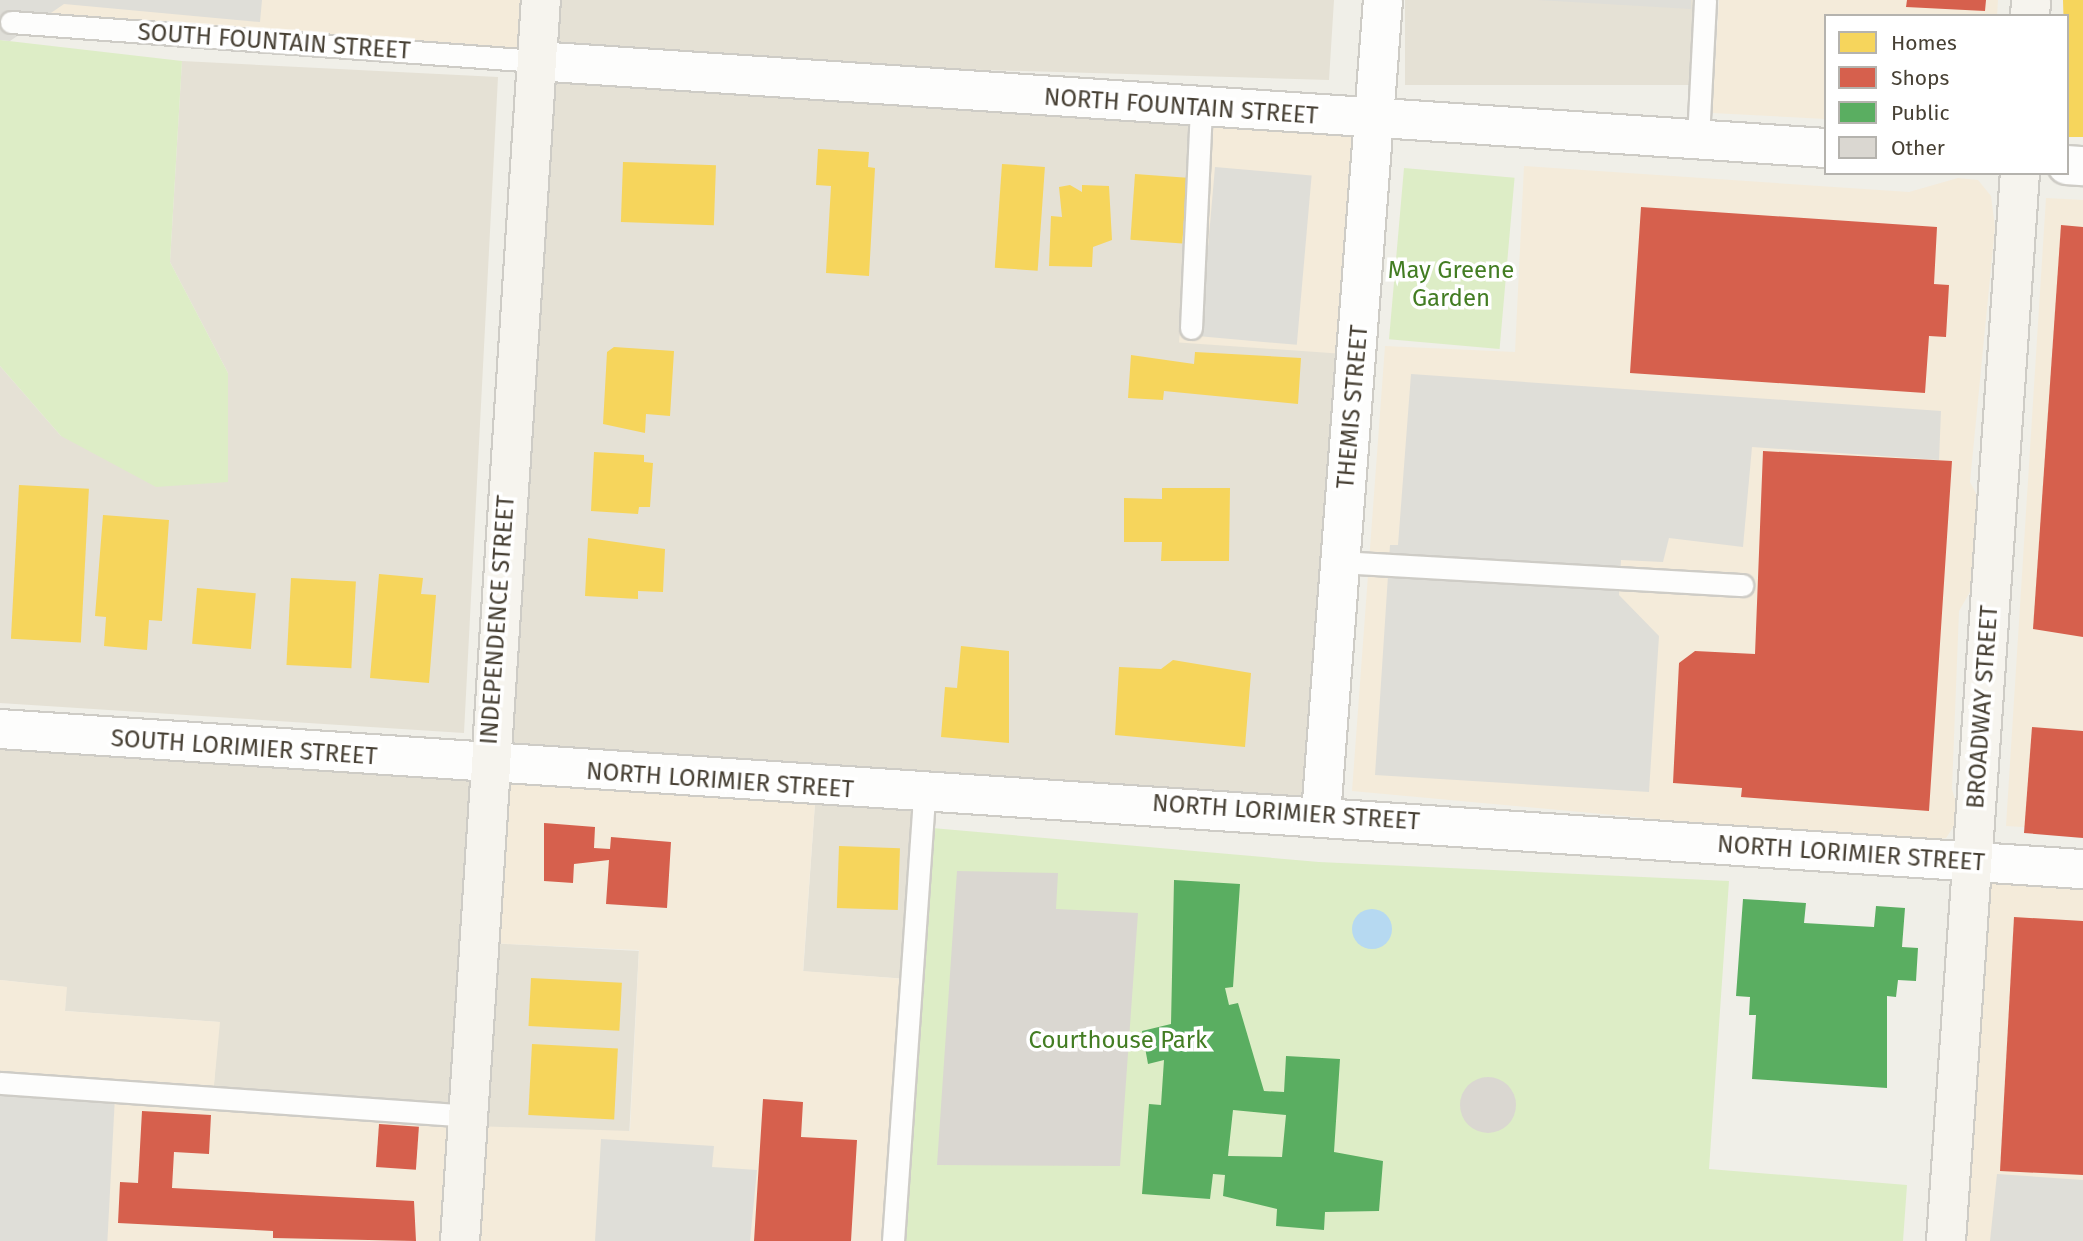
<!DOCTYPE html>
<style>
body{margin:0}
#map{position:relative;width:2083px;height:1241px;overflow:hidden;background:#f0efe8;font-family:"Fira Sans",sans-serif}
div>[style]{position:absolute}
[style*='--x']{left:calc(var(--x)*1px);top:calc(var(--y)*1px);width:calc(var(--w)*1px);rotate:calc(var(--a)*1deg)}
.residential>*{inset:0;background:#e5e1d5;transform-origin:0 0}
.commercial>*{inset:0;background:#f4ebda;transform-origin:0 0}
.green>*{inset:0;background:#ddedc6;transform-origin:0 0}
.parking>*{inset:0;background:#dfded8;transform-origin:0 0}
.water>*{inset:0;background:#b6d9f1}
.round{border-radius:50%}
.homes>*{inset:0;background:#f6d55c;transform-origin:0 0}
.shops>*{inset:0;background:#d6604d;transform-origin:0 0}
.public>*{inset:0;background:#5aae61}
.building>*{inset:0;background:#dad7d1}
.roads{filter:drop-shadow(2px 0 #ceccc6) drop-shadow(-2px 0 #ceccc6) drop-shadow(0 2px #ceccc6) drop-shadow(0 -2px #ceccc6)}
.lane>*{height:21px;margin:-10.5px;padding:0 10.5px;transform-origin:10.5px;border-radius:10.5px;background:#fdfdfc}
.street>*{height:38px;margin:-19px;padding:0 19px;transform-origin:19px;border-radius:19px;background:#fdfdfc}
.secondary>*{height:38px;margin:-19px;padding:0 19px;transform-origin:19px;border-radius:19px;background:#f6f4ee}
span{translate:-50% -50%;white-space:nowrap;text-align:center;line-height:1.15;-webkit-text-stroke:7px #fff;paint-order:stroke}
.street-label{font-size:24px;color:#474034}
.park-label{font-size:24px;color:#437d23}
.legend{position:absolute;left:1824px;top:14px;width:245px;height:161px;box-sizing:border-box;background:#fff;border:2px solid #b5b3ae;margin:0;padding:9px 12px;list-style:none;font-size:21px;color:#474034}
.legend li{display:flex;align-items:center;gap:14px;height:35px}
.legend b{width:35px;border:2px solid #b5b3ae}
</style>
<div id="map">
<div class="residential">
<i style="clip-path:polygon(547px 0,1334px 0,1329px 80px,542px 57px)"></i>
<i style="left:1405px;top:0;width:293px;height:85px"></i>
<i style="clip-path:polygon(182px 61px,498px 77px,464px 733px,0 703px,0 366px,61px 436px,228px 373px,170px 262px)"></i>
<i style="clip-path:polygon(544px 67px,1195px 115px,1350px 352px,1314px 809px,495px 758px)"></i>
<i style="clip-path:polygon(0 737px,479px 773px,464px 1124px,212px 1107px,219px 1022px,65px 1011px,66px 987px,0 980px)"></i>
<i style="left:816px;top:789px;width:102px;height:183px;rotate:4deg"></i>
<i style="left:487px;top:943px;width:152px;height:184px;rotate:3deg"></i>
</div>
<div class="commercial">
<i style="clip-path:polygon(0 0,531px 0,527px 51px,83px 17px,0 40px)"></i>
<i style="clip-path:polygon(1719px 0,1998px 0,1997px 16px,1826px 16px,1826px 119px,1712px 113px)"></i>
<i style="left:1195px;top:115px;width:173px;height:228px;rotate:4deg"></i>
<i style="clip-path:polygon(1524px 166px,1909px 192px,1958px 178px,1978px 180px,1991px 196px,1995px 227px,1970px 482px,1980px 501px,1970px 592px,1959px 611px,1952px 789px,1960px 817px,1946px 838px,1917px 843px,1352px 791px,1385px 346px,1515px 352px)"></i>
<i style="clip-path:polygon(2046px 198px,2083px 200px,2083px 831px,2006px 826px)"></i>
<i style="clip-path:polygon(494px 774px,816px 789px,803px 971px,905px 979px,888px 1241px,465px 1241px,473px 1126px,630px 1131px,639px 950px,487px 943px)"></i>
<i style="clip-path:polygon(1977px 868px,2083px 874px,2083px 1241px,1951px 1241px)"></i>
<i style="clip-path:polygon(0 980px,67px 987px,65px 1011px,220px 1022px,212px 1106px,464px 1124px,456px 1241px,0 1241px)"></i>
</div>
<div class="green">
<i style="clip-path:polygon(0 40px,182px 61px,170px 262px,228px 373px,228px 482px,156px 487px,61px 436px,0 366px)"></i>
<i style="left:1404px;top:168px;width:111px;height:172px;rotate:5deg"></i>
<i style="clip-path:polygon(932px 828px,1319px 862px,1729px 881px,1709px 1169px,1907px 1185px,1903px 1241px,904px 1241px)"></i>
</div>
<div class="parking">
<i style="clip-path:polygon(0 0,262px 0,260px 22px,64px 4px,10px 41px,0 40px)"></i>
<i style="clip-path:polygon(1537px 0,1691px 0,1691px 9px)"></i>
<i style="left:1215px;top:167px;width:97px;height:170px;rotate:5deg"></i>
<i style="clip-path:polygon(1411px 374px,1941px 411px,1939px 460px,1752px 447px,1743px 547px,1669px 538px,1663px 562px,1621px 560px,1619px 595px,1659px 636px,1649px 792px,1375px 775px,1390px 545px,1398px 545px)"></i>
<i style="left:0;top:1093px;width:115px;height:148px;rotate:3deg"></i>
<i style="clip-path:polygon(601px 1139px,714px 1146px,712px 1167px,757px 1170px,750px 1241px,595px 1241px)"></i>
<i style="clip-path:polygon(1997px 1174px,2083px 1180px,2083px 1241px,1990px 1241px)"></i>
</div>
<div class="water">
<i class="round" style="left:1352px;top:909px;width:40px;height:40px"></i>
</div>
<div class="homes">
<i style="clip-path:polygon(2063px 0,2083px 0,2083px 137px,2067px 137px)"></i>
<i style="clip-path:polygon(818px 149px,869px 152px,868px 167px,875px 168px,869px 276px,826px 273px,831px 186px,816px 185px)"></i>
<i style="left:623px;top:162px;width:93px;height:60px;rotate:2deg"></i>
<i style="left:1002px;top:164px;width:43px;height:104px;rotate:4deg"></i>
<i style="left:1135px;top:174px;width:52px;height:66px;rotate:4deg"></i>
<i style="clip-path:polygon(1070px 185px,1082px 192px,1082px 185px,1109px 186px,1112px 240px,1093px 247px,1092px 267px,1049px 266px,1051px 216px,1062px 217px,1059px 187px)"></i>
<i style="clip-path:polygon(614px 347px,674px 351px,670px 416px,646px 414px,645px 433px,603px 424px,607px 352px)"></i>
<i style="clip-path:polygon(1195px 352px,1301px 358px,1298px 404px,1164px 391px,1163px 400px,1128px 398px,1131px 355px,1194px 364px)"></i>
<i style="clip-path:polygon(594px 452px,644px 455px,644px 462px,653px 463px,650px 507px,639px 507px,638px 514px,591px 511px)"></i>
<i style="left:19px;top:485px;width:70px;height:154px;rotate:3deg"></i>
<i style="clip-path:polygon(1162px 488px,1230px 488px,1229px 561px,1161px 561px,1162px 542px,1124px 542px,1124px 498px,1162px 499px)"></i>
<i style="clip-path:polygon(103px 515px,169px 520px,162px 621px,149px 620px,147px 650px,104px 646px,106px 617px,95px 616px)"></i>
<i style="clip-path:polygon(588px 538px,665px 549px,663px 592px,638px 591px,638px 599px,585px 596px)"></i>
<i style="clip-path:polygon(379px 574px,423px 578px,421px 594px,436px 595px,429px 683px,370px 678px)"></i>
<i style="left:291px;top:578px;width:65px;height:87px;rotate:3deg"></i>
<i style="left:197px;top:588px;width:59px;height:56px;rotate:5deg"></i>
<i style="clip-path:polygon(961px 646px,1009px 651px,1009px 743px,941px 737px,945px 687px,957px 688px)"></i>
<i style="clip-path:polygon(1173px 660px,1251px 673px,1245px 747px,1115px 735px,1119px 667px,1161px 669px)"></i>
<i style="left:839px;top:846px;width:61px;height:62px;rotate:2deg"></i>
<i style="left:531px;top:978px;width:91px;height:48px;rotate:3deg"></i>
<i style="left:532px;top:1044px;width:86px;height:71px;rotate:3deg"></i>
</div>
<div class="shops">
<i style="clip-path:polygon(1907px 0,1986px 0,1985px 11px,1906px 7px)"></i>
<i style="clip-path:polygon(1641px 207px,1937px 227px,1934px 284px,1949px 285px,1946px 337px,1929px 336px,1925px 393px,1630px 373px)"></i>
<i style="clip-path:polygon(2061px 225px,2083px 227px,2083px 637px,2033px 629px)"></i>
<i style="clip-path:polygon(1763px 451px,1952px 461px,1929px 811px,1741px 797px,1742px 788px,1673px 783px,1679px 663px,1695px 651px,1755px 654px)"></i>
<i style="clip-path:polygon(2032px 727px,2083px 731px,2083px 838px,2024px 833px)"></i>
<i style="clip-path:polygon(544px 823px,595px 827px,594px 848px,610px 849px,611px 837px,671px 842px,667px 908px,606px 904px,609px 860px,574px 864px,573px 883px,544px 881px)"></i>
<i style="clip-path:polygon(2014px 917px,2083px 921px,2083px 1175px,2000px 1171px)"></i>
<i style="clip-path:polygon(763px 1099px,803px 1102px,801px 1137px,857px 1140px,851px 1241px,754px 1241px)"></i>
<i style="clip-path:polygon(142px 1111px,211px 1115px,209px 1154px,174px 1152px,172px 1188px,414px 1201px,416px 1241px,273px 1238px,273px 1231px,118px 1223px,120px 1182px,138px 1183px)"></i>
<i style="left:379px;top:1124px;width:40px;height:43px;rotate:4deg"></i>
</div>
<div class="public">
<i style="clip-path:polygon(evenodd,1174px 880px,1240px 884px,1233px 987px,1225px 988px,1229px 1005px,1238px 1003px,1264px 1091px,1284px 1092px,1286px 1056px,1340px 1059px,1334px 1152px,1383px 1161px,1379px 1211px,1325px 1212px,1324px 1230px,1276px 1226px,1277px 1209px,1223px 1196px,1225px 1175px,1213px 1174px,1210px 1199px,1142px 1194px,1149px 1104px,1161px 1105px,1164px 1060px,1148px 1064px,1142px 1031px,1171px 1024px,1174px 880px,1233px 1110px,1286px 1115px,1282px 1157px,1228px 1156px,1233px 1110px)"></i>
<i style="clip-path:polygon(1743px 899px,1806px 903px,1804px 923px,1874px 927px,1876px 906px,1905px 908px,1902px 947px,1918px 948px,1916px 981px,1898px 980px,1896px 997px,1887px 996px,1887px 1088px,1752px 1079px,1756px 1015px,1749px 1015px,1750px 997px,1736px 996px)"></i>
</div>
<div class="building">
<i style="clip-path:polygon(957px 871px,1058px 873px,1056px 909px,1138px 913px,1120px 1166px,937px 1165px)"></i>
<i class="round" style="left:1460px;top:1077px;width:56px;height:56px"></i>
</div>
<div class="roads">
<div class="lane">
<i style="--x:11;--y:22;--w:526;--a:4.25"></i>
<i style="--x:1698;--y:139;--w:139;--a:-87.1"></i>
<i style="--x:1191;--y:328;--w:221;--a:-87.4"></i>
<i style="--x:1341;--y:562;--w:402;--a:3.3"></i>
<i style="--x:0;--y:1083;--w:469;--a:4"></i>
<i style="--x:893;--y:1241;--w:449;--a:-86"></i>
</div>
<div class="street">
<i style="--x:536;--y:61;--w:1293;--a:3.86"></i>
<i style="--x:2067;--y:165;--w:16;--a:4"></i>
<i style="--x:0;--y:729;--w:2088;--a:3.85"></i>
<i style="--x:1321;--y:815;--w:817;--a:-85.65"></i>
</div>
<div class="secondary">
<i style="--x:2030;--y:16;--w:16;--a:-86"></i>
<i style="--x:460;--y:1241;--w:1244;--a:-86.27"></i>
<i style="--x:1946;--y:1241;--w:1071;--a:-86.04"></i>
</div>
</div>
<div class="street-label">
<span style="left:274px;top:42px;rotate:4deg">SOUTH FOUNTAIN STREET</span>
<span style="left:1181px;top:107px;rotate:4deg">NORTH FOUNTAIN STREET</span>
<span style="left:1353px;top:407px;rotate:-85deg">THEMIS STREET</span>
<span style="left:498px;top:620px;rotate:-86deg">INDEPENDENCE STREET</span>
<span style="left:1983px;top:707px;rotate:-86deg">BROADWAY STREET</span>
<span style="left:244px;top:748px;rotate:4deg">SOUTH LORIMIER STREET</span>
<span style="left:720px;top:781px;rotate:4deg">NORTH LORIMIER STREET</span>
<span style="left:1286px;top:813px;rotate:4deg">NORTH LORIMIER STREET</span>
<span style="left:1851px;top:854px;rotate:4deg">NORTH LORIMIER STREET</span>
</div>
<div class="park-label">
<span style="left:1451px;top:285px">May Greene<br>Garden</span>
<span style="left:1118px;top:1041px">Courthouse Park</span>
</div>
<ul class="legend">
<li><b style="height:19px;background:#f6d55c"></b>Homes</li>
<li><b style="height:19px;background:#d6604d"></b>Shops</li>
<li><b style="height:19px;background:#5aae61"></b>Public</li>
<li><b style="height:19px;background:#dad7d1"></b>Other</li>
</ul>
</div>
